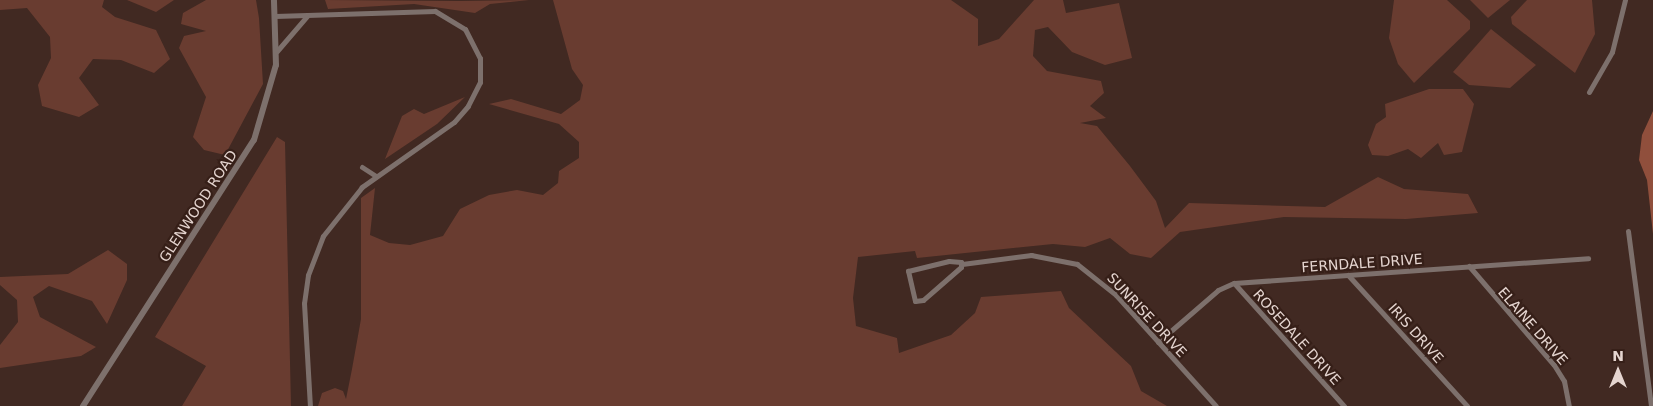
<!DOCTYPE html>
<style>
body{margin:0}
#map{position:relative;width:1653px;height:406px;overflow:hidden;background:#412922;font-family:"DejaVu Sans",sans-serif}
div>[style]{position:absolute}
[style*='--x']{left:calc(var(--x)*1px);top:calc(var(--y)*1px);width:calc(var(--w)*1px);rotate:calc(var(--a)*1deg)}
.green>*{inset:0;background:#693c30}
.water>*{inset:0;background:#904f3c}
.minor>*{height:5px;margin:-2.5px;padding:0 2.5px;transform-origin:2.5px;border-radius:2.5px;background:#7d706c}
.tertiary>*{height:6px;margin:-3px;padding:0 3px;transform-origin:3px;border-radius:3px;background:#7d706c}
span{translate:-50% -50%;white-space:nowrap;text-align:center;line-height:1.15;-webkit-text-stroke:4.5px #361f18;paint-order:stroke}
.street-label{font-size:14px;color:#e5d5d0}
.north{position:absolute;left:1593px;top:346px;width:50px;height:50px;-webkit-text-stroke:4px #361f18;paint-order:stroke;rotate:0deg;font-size:14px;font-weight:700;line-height:20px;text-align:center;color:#e5d5d0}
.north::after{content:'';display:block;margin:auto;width:18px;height:22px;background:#e5d5d0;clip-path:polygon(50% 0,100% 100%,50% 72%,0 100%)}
</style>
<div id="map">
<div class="green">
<i style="clip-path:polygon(0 0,104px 0,102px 7px,115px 17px,156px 30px,170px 59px,154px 73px,121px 60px,93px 59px,79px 78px,99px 105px,79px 117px,42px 106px,38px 85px,51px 58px,50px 37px,27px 8px,0 10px)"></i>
<i style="clip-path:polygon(127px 0,174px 0,156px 12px)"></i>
<i style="clip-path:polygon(206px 0,256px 0,259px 18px,263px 84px,225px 155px,204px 150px,193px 137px,206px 97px,179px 48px,184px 36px,206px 31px,181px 24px,183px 13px)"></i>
<i style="clip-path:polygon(325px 0,460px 1px,529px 0,490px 4px,475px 13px,414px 4px,328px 9px)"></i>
<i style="clip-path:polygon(553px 0,951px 0,978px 19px,978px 46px,999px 39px,1034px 0,1063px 0,1066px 13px,1119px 3px,1132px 58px,1105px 65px,1072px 52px,1048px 27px,1035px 30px,1033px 56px,1047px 71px,1101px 81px,1104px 93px,1090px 106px,1106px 118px,1080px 123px,1097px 126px,1130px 166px,1156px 201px,1165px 228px,1189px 203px,1325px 207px,1378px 177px,1404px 189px,1468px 194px,1478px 213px,1406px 219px,1284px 217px,1180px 232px,1151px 258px,1130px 254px,1110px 238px,1085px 247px,1053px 244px,917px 258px,915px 251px,858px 257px,853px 298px,856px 326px,897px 338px,899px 353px,951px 335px,975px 313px,981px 297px,1061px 291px,1069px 308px,1131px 366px,1141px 391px,1167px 406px,318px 406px,322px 393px,335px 388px,343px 391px,346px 399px,352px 369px,361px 319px,361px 198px,375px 188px,370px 235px,389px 243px,410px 245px,443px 236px,460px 209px,489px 195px,517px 190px,543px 195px,558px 183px,559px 171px,579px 158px,579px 142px,559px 124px,489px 104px,511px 99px,561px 114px,580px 100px,583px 85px,572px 69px)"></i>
<i style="clip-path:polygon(1394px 0,1447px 0,1470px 21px,1470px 29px,1414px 83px,1398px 64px,1389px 38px)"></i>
<i style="clip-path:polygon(1470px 0,1510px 0,1488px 18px)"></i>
<i style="clip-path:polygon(1527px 0,1592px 0,1595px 34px,1575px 73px,1512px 24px,1511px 17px)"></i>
<i style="clip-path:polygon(1491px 29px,1536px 65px,1510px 88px,1469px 85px,1453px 72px)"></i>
<i style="clip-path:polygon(1429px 89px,1463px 89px,1474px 104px,1462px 152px,1444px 155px,1438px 143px,1421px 158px,1408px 149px,1388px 156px,1372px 155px,1368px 145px,1376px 124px,1386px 117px,1385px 104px)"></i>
<i style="clip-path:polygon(465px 97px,437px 124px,385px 159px,402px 116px,414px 109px,424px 114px)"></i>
<i style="clip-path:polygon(277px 137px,285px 142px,291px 406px,182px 406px,206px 366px,155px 337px)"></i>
<i style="clip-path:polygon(108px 250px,127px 264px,127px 280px,107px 324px,92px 301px,49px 286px,33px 297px,40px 317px,96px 347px,81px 356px,0 368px,0 345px,18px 322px,17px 300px,0 285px,0 277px,68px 274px)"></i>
</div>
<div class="water">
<i style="clip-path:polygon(1653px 111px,1653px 234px,1647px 180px,1639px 160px,1642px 135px)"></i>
</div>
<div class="minor">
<i style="--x:275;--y:16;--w:160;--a:-1.8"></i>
<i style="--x:435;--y:11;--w:35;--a:31"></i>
<i style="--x:465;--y:29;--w:33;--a:63"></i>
<i style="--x:480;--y:58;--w:24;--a:90"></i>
<i style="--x:480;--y:82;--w:27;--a:117"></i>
<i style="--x:468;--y:106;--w:21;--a:131"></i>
<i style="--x:454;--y:122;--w:113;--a:144.8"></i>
<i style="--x:362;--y:187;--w:63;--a:128.5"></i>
<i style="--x:323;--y:236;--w:42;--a:111"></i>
<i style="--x:308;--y:275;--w:28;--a:98"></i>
<i style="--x:304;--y:303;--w:103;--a:86.7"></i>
<i style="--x:277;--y:51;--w:46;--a:-49.4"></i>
<i style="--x:1589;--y:92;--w:46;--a:-60.1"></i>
<i style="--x:1612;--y:52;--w:54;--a:-76"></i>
<i style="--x:362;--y:167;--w:17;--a:33"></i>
<i style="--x:1628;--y:231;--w:177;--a:82.5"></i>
<i style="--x:949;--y:261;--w:12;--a:5"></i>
<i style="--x:961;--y:262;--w:5;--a:90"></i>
<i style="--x:961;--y:267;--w:50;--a:139"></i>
<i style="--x:923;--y:300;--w:8;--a:173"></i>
<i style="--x:915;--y:301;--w:31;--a:-103"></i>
<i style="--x:908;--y:271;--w:42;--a:-13.7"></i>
<i style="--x:962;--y:264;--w:70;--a:-7.4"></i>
<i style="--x:1031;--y:255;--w:47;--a:11.1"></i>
<i style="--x:1077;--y:264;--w:50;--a:38.5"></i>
<i style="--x:1116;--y:295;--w:149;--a:48"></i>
<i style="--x:1469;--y:266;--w:130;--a:49.4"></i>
<i style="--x:1554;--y:365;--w:19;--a:58"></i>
<i style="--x:1564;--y:381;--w:25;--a:79"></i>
<i style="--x:1348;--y:275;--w:177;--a:47.7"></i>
<i style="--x:1234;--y:283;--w:165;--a:48.2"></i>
<i style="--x:1158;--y:342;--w:79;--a:-40.9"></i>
<i style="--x:1218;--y:290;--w:17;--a:-24"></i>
<i style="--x:1234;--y:283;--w:355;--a:-4"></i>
</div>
<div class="tertiary">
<i style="--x:83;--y:406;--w:316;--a:-57.3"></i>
<i style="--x:254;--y:140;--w:78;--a:-73.7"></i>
<i style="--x:276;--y:65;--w:65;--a:-91.8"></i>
</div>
<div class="street-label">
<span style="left:198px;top:206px;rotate:-57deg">GLENWOOD ROAD</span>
<span style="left:1362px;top:263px;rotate:-4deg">FERNDALE DRIVE</span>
<span style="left:1147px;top:315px;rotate:47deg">SUNRISE DRIVE</span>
<span style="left:1533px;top:326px;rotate:49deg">ELAINE DRIVE</span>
<span style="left:1416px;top:333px;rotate:48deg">IRIS DRIVE</span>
<span style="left:1297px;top:337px;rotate:48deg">ROSEDALE DRIVE</span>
</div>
<div class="north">N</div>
</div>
